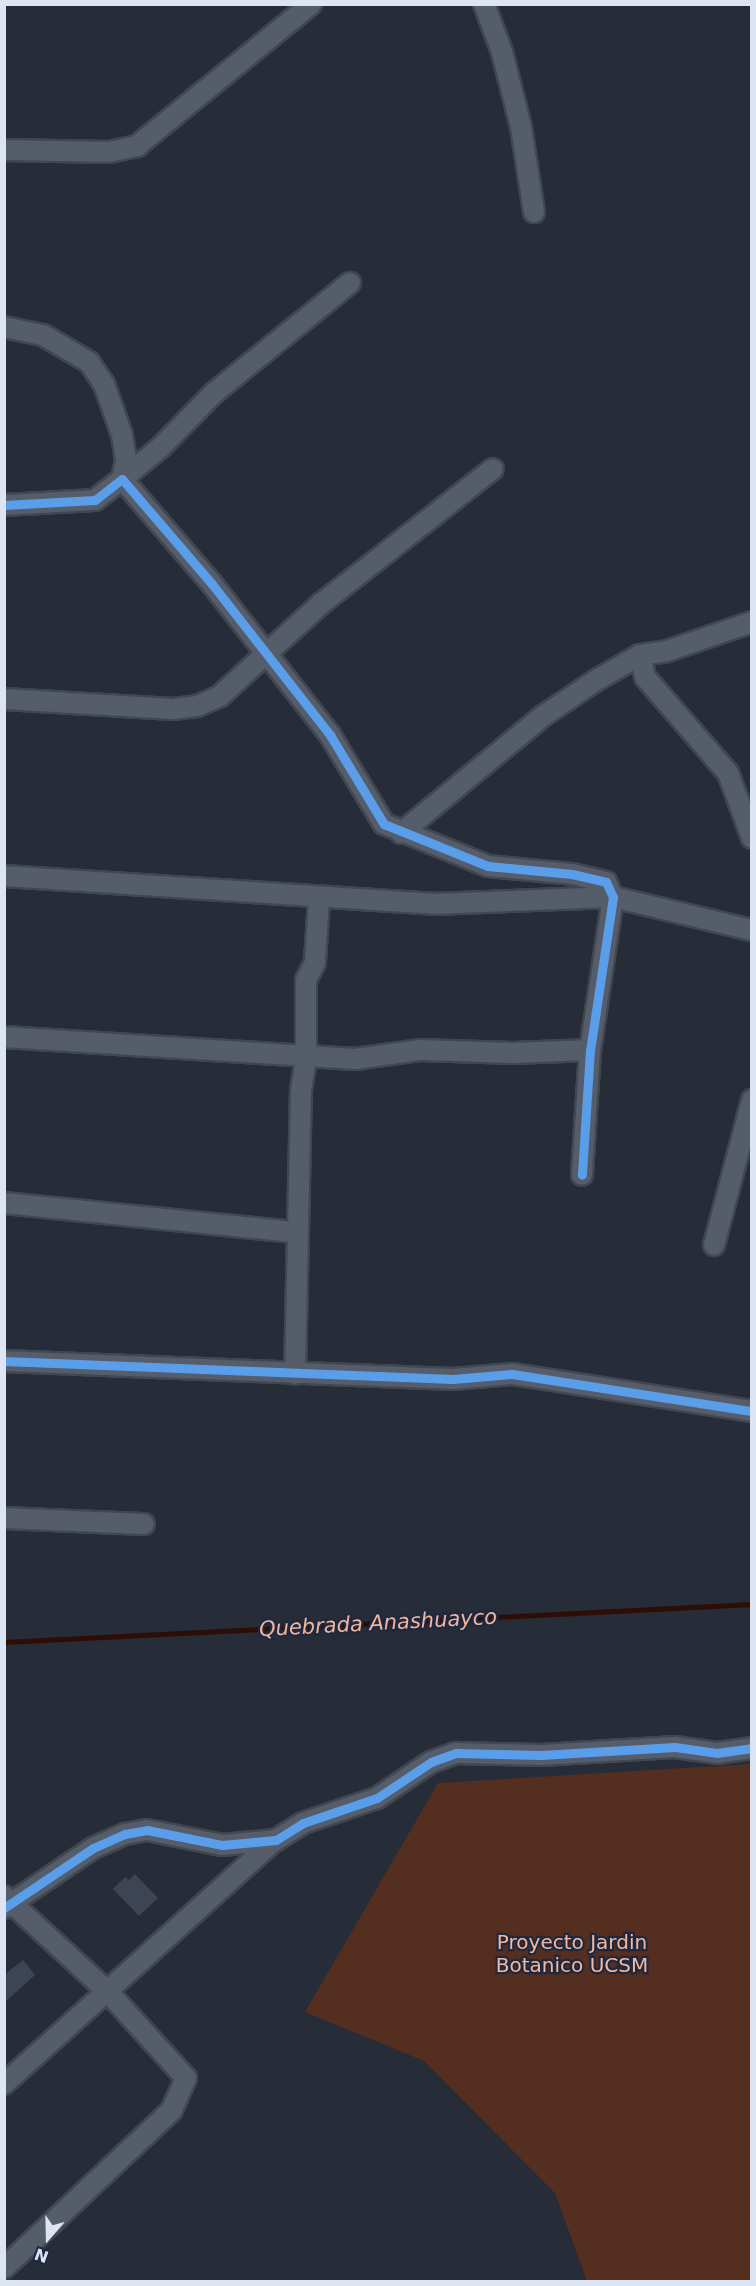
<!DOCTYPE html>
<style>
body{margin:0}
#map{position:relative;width:756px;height:2286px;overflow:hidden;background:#262c38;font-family:"DejaVu Sans",sans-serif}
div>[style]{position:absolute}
.green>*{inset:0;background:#542e1f}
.stream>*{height:5px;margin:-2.5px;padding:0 2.5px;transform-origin:2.5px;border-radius:2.5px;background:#2c0e05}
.building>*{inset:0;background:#3d4555}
.roads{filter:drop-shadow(2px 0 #414751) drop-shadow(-2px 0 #414751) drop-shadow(0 2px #414751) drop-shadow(0 -2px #414751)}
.minor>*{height:20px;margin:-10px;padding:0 10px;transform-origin:10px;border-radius:10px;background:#555c6a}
.cycleway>*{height:9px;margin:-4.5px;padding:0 4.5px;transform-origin:4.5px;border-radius:4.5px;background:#5a9eea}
span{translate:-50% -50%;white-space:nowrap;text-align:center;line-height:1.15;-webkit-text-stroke:4.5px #1e2940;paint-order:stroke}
.park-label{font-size:20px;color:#f5b79e}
.water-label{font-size:21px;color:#f3b59c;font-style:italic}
.frame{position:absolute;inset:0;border:6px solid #dde5f5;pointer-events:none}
.north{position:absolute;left:18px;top:2208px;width:60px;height:60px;-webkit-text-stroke:4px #1e2940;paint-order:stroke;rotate:200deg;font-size:16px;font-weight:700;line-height:24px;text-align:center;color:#dde5f5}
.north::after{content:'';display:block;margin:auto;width:21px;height:27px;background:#dde5f5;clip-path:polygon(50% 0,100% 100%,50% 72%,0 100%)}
</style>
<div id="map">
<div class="green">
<i style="clip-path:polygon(751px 1764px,751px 2281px,587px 2281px,555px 2193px,424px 2061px,305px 2012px,438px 1783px)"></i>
</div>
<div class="stream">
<i style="left:4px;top:1642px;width:749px;rotate:-2.91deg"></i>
</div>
<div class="building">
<i style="clip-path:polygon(135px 1874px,158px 1898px,139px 1916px,113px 1889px,125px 1877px,129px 1880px)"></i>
<i style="clip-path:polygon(23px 1960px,35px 1975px,4px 2003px,4px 1975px)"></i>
</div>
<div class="roads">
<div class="minor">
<i style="left:484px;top:4px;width:51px;rotate:69.4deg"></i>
<i style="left:502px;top:52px;width:77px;rotate:75.8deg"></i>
<i style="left:521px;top:127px;width:86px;rotate:81.3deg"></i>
<i style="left:4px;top:150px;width:105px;rotate:1.1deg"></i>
<i style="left:109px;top:152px;width:29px;rotate:-12deg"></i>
<i style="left:137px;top:146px;width:225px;rotate:-39.2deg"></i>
<i style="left:4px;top:327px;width:40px;rotate:12deg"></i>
<i style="left:43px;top:335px;width:53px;rotate:30.4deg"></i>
<i style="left:89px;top:362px;width:27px;rotate:56deg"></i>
<i style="left:104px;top:384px;width:54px;rotate:70.6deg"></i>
<i style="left:122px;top:435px;width:25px;rotate:81deg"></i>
<i style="left:126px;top:460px;width:19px;rotate:102deg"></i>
<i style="left:122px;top:479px;width:49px;rotate:-39.2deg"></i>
<i style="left:160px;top:448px;width:77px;rotate:-45.5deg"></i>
<i style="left:214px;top:393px;width:175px;rotate:-39deg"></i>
<i style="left:4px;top:505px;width:91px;rotate:-3.1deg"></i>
<i style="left:95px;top:500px;width:34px;rotate:-38deg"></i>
<i style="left:122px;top:479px;width:138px;rotate:49.4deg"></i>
<i style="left:212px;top:584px;width:192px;rotate:52deg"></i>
<i style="left:330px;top:735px;width:104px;rotate:58.8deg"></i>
<i style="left:384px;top:824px;width:112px;rotate:22deg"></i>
<i style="left:488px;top:866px;width:84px;rotate:5.4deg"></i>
<i style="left:572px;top:874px;width:35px;rotate:13deg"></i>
<i style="left:606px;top:882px;width:17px;rotate:65deg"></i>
<i style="left:613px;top:897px;width:155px;rotate:98.5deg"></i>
<i style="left:590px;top:1050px;width:125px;rotate:93.7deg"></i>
<i style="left:640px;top:655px;width:23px;rotate:77deg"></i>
<i style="left:645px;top:677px;width:127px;rotate:49.2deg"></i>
<i style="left:728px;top:773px;width:69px;rotate:69.7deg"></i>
<i style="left:4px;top:699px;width:169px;rotate:3.4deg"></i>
<i style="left:173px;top:709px;width:24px;rotate:-7deg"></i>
<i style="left:197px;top:706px;width:25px;rotate:-23deg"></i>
<i style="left:220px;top:696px;width:138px;rotate:-42.4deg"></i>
<i style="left:322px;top:603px;width:217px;rotate:-38.1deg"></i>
<i style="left:401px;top:833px;width:184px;rotate:-39.5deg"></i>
<i style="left:543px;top:716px;width:63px;rotate:-33.9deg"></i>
<i style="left:595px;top:681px;width:52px;rotate:-30deg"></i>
<i style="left:640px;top:655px;width:27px;rotate:-8deg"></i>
<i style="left:667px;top:651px;width:90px;rotate:-18.8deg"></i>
<i style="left:4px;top:876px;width:430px;rotate:3.7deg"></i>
<i style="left:433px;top:904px;width:180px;rotate:-2.2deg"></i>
<i style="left:613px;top:897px;width:143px;rotate:13.4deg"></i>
<i style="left:4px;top:1037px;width:352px;rotate:3.6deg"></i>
<i style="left:355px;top:1059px;width:67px;rotate:-7.8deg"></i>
<i style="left:421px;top:1050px;width:92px;rotate:1.9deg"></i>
<i style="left:513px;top:1053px;width:77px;rotate:-2.2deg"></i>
<i style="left:4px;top:1203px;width:294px;rotate:5.7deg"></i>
<i style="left:714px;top:1245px;width:150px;rotate:-75.3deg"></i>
<i style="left:4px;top:1361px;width:449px;rotate:2.3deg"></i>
<i style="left:453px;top:1379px;width:59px;rotate:-4.8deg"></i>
<i style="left:512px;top:1374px;width:243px;rotate:8.8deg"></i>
<i style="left:295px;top:1374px;width:284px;rotate:-88.8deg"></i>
<i style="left:301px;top:1090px;width:33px;rotate:-81deg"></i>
<i style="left:306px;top:1057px;width:77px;rotate:-90deg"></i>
<i style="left:306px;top:980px;width:20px;rotate:-63deg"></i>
<i style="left:315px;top:962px;width:64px;rotate:-86.4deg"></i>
<i style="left:4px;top:1518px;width:140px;rotate:2.5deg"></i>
<i style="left:4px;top:1896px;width:142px;rotate:42.7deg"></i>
<i style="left:108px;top:1992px;width:116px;rotate:47.8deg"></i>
<i style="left:186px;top:2078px;width:36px;rotate:114deg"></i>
<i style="left:171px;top:2111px;width:229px;rotate:136.8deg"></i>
<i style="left:4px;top:1908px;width:107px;rotate:-34deg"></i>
<i style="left:93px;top:1848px;width:35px;rotate:-24deg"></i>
<i style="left:125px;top:1834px;width:22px;rotate:-10deg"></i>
<i style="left:147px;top:1830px;width:76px;rotate:11.3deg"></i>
<i style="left:222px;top:1845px;width:54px;rotate:-5.3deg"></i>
<i style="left:276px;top:1840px;width:32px;rotate:-32deg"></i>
<i style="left:303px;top:1823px;width:78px;rotate:-18.7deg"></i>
<i style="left:377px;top:1798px;width:65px;rotate:-33.7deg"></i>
<i style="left:431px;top:1762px;width:27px;rotate:-20deg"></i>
<i style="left:456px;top:1753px;width:85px;rotate:1.3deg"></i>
<i style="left:541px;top:1755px;width:134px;rotate:-3.4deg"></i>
<i style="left:675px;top:1747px;width:42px;rotate:8.1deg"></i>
<i style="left:717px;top:1753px;width:35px;rotate:-8deg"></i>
<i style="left:4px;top:2084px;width:363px;rotate:-42deg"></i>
</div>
</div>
<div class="cycleway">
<i style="left:4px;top:505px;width:91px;rotate:-3.1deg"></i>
<i style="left:95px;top:500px;width:34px;rotate:-38deg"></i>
<i style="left:122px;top:479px;width:138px;rotate:49.4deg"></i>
<i style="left:212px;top:584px;width:192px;rotate:52deg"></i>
<i style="left:330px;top:735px;width:104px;rotate:58.8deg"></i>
<i style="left:384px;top:824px;width:112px;rotate:22deg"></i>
<i style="left:488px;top:866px;width:84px;rotate:5.4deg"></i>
<i style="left:572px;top:874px;width:35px;rotate:13deg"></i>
<i style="left:606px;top:882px;width:17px;rotate:65deg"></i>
<i style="left:613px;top:897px;width:155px;rotate:98.5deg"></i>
<i style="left:590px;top:1050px;width:125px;rotate:93.7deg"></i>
<i style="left:4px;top:1361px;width:449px;rotate:2.3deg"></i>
<i style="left:453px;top:1379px;width:59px;rotate:-4.8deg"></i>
<i style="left:512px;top:1374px;width:243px;rotate:8.8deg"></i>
<i style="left:4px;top:1908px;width:107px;rotate:-34deg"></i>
<i style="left:93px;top:1848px;width:35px;rotate:-24deg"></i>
<i style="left:125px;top:1834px;width:22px;rotate:-10deg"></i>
<i style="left:147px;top:1830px;width:76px;rotate:11.3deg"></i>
<i style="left:222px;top:1845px;width:54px;rotate:-5.3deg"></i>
<i style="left:276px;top:1840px;width:32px;rotate:-32deg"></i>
<i style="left:303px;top:1823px;width:78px;rotate:-18.7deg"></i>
<i style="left:377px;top:1798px;width:65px;rotate:-33.7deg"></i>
<i style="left:431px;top:1762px;width:27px;rotate:-20deg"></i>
<i style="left:456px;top:1753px;width:85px;rotate:1.3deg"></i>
<i style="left:541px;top:1755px;width:134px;rotate:-3.4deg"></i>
<i style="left:675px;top:1747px;width:42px;rotate:8.1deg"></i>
<i style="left:717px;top:1753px;width:35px;rotate:-8deg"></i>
</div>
<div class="park-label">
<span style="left:572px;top:1954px">Proyecto Jardin<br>Botanico UCSM</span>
</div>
<div class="water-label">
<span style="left:378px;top:1623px;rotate:-3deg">Quebrada Anashuayco</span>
</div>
<div class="frame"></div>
<div class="north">N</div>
</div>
